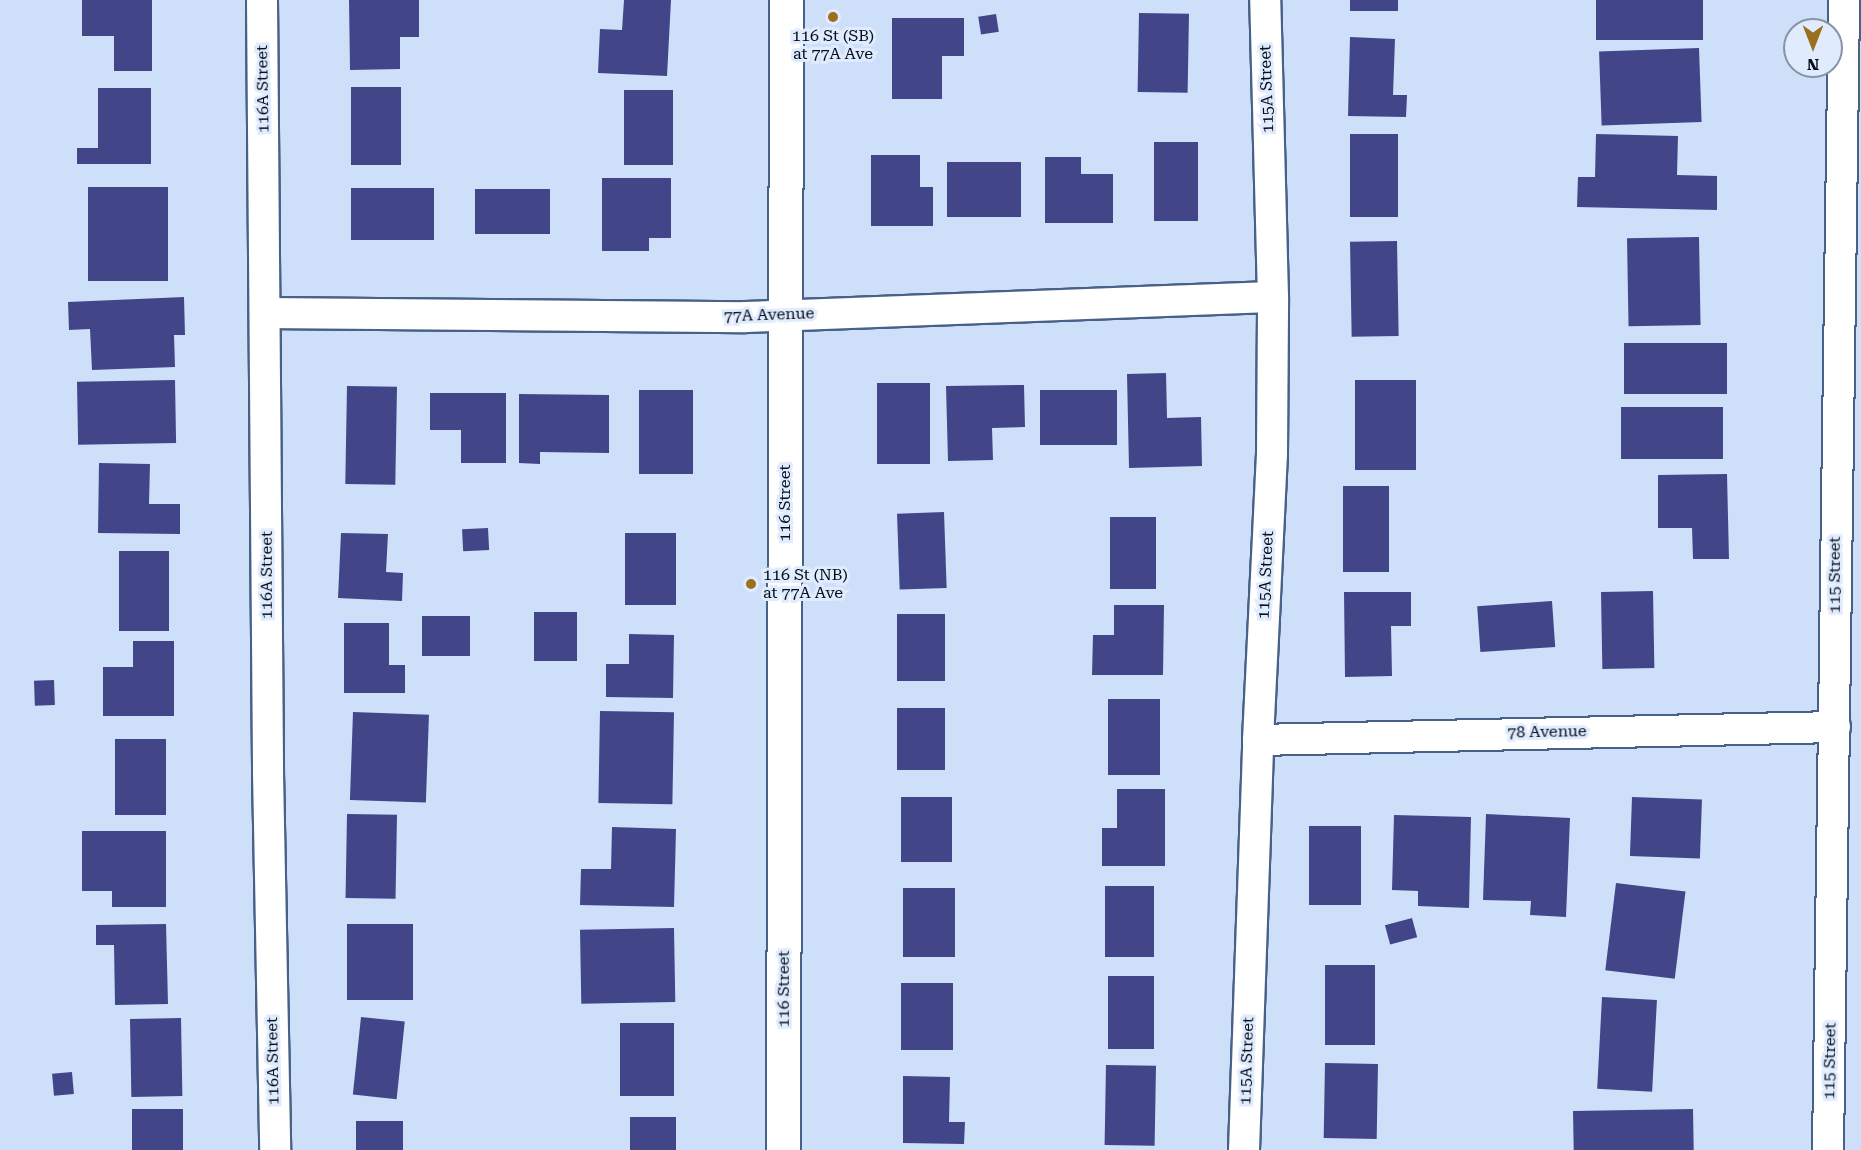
<!DOCTYPE html>
<style>
body{margin:0}
#map{position:relative;width:1861px;height:1150px;overflow:hidden;background:#cddff9;font-family:"Roboto Serif",serif}
div>[style]{position:absolute}
.building>*{inset:0;background:#424689;transform-origin:0 0}
.roads{filter:drop-shadow(2px 0 #476187) drop-shadow(-2px 0 #476187) drop-shadow(0 2px #476187) drop-shadow(0 -2px #476187)}
.minor>*{height:30px;margin:-15px;padding:0 15px;transform-origin:15px;border-radius:15px;background:#fff}
.tertiary>*{height:33px;margin:-16.5px;padding:0 16.5px;transform-origin:16.5px;border-radius:16.5px;background:#fff}
.dots>*{width:16px;height:16px;translate:-50% -50%;box-sizing:border-box;border:3px solid #e0ecfe;border-radius:50%}
span{translate:-50% -50%;white-space:nowrap;text-align:center;line-height:1.15;-webkit-text-stroke:6px #e0ecfe;paint-order:stroke}
.poi-label{font-size:16px;color:#040d1b}
.left{translate:0 -50%;text-align:left}
.street-label{font-size:16px;color:#040d1b}
.north{position:absolute;left:1783px;top:18px;width:60px;height:60px;box-sizing:border-box;background:#e0ecfe;border:2px solid #8893a3;border-radius:50%;rotate:180deg;font-size:16px;font-weight:700;line-height:24px;text-align:center;color:#040d1b}
.north::after{content:'';display:block;margin:auto;width:21px;height:27px;background:#9a6f1d;clip-path:polygon(50% 0,100% 100%,50% 72%,0 100%)}
</style>
<div id="map">
<div class="building">
<i style="clip-path:polygon(82px 0,152px 0,152px 71px,114px 71px,114px 36px,82px 36px)"></i>
<i style="clip-path:polygon(349px 0,419px 0,419px 37px,400px 37px,400px 69px,350px 70px)"></i>
<i style="clip-path:polygon(624px 0,671px 0,667px 76px,598px 73px,600px 29px,622px 30px)"></i>
<i style="left:1350px;top:0;width:48px;height:11px"></i>
<i style="left:1596px;top:0;width:107px;height:40px"></i>
<i style="left:1139px;top:13px;width:50px;height:79px;rotate:1deg"></i>
<i style="left:996px;top:14px;width:18px;height:18px;rotate:81deg"></i>
<i style="clip-path:polygon(892px 18px,964px 18px,964px 56px,942px 56px,942px 99px,892px 99px)"></i>
<i style="clip-path:polygon(1350px 37px,1395px 39px,1393px 95px,1407px 95px,1406px 117px,1348px 116px)"></i>
<i style="left:1699px;top:48px;width:74px;height:100px;rotate:88deg"></i>
<i style="left:351px;top:87px;width:50px;height:78px"></i>
<i style="clip-path:polygon(98px 88px,151px 88px,151px 164px,77px 164px,77px 148px,98px 148px)"></i>
<i style="left:624px;top:90px;width:49px;height:75px"></i>
<i style="left:1350px;top:134px;width:48px;height:83px"></i>
<i style="clip-path:polygon(1596px 134px,1678px 136px,1677px 175px,1717px 176px,1717px 210px,1577px 207px,1578px 177px,1595px 177px)"></i>
<i style="left:1154px;top:142px;width:44px;height:79px"></i>
<i style="clip-path:polygon(871px 155px,920px 155px,920px 187px,933px 187px,933px 226px,871px 226px)"></i>
<i style="clip-path:polygon(1045px 157px,1081px 157px,1081px 174px,1113px 174px,1113px 223px,1045px 223px)"></i>
<i style="left:947px;top:162px;width:74px;height:55px"></i>
<i style="clip-path:polygon(602px 178px,671px 178px,671px 238px,649px 238px,649px 251px,602px 251px)"></i>
<i style="left:88px;top:187px;width:80px;height:94px"></i>
<i style="left:351px;top:188px;width:83px;height:52px"></i>
<i style="left:475px;top:189px;width:75px;height:45px"></i>
<i style="left:1699px;top:237px;width:88px;height:72px;rotate:89deg"></i>
<i style="left:1397px;top:241px;width:95px;height:47px;rotate:89deg"></i>
<i style="clip-path:polygon(184px 297px,185px 335px,174px 335px,175px 367px,92px 370px,90px 329px,69px 330px,68px 302px)"></i>
<i style="left:1624px;top:343px;width:103px;height:51px"></i>
<i style="clip-path:polygon(1166px 373px,1167px 418px,1201px 417px,1202px 466px,1129px 468px,1127px 374px)"></i>
<i style="left:175px;top:380px;width:63px;height:98px;rotate:89deg"></i>
<i style="left:1355px;top:380px;width:61px;height:90px"></i>
<i style="left:877px;top:383px;width:53px;height:81px"></i>
<i style="clip-path:polygon(1024px 385px,1025px 427px,992px 428px,993px 460px,948px 461px,946px 386px)"></i>
<i style="left:347px;top:386px;width:50px;height:98px;rotate:1deg"></i>
<i style="left:639px;top:390px;width:54px;height:84px"></i>
<i style="left:1040px;top:390px;width:77px;height:55px"></i>
<i style="clip-path:polygon(430px 393px,506px 393px,506px 463px,461px 463px,461px 430px,430px 430px)"></i>
<i style="clip-path:polygon(519px 394px,609px 395px,609px 453px,540px 452px,540px 464px,519px 463px)"></i>
<i style="left:1621px;top:407px;width:102px;height:52px"></i>
<i style="clip-path:polygon(99px 463px,150px 464px,149px 504px,180px 504px,180px 534px,98px 533px)"></i>
<i style="clip-path:polygon(1727px 474px,1729px 559px,1693px 559px,1692px 528px,1658px 528px,1658px 475px)"></i>
<i style="left:1343px;top:486px;width:46px;height:86px"></i>
<i style="left:944px;top:512px;width:76px;height:47px;rotate:88deg"></i>
<i style="left:1110px;top:517px;width:46px;height:72px"></i>
<i style="left:488px;top:528px;width:22px;height:26px;rotate:87deg"></i>
<i style="clip-path:polygon(341px 533px,388px 534px,386px 572px,403px 573px,402px 601px,338px 598px)"></i>
<i style="left:625px;top:533px;width:51px;height:72px"></i>
<i style="left:119px;top:551px;width:50px;height:80px"></i>
<i style="left:1653px;top:591px;width:77px;height:52px;rotate:89deg"></i>
<i style="clip-path:polygon(1344px 592px,1411px 592px,1411px 626px,1391px 626px,1392px 676px,1345px 677px)"></i>
<i style="left:1552px;top:601px;width:46px;height:75px;rotate:86deg"></i>
<i style="clip-path:polygon(1114px 605px,1164px 605px,1163px 675px,1092px 675px,1093px 635px,1114px 635px)"></i>
<i style="left:534px;top:612px;width:43px;height:49px"></i>
<i style="left:897px;top:614px;width:48px;height:67px"></i>
<i style="left:422px;top:616px;width:48px;height:40px"></i>
<i style="clip-path:polygon(344px 623px,389px 623px,389px 665px,405px 665px,405px 693px,344px 693px)"></i>
<i style="clip-path:polygon(629px 634px,674px 635px,673px 698px,606px 697px,606px 664px,629px 664px)"></i>
<i style="clip-path:polygon(133px 641px,174px 641px,174px 716px,103px 716px,103px 667px,133px 667px)"></i>
<i style="left:54px;top:680px;width:25px;height:20px;rotate:88deg"></i>
<i style="left:1108px;top:699px;width:52px;height:76px"></i>
<i style="left:897px;top:708px;width:48px;height:62px"></i>
<i style="left:600px;top:711px;width:74px;height:92px;rotate:1deg"></i>
<i style="left:353px;top:712px;width:76px;height:88px;rotate:2deg"></i>
<i style="left:166px;top:739px;width:76px;height:51px;rotate:90deg"></i>
<i style="clip-path:polygon(1117px 789px,1165px 789px,1165px 866px,1102px 866px,1102px 828px,1117px 828px)"></i>
<i style="left:901px;top:797px;width:51px;height:65px"></i>
<i style="left:1632px;top:797px;width:70px;height:59px;rotate:2deg"></i>
<i style="left:347px;top:814px;width:50px;height:84px;rotate:1deg"></i>
<i style="clip-path:polygon(1486px 814px,1570px 818px,1566px 917px,1530px 915px,1531px 901px,1483px 900px)"></i>
<i style="clip-path:polygon(1394px 815px,1471px 817px,1469px 908px,1418px 906px,1418px 891px,1392px 890px)"></i>
<i style="left:1309px;top:826px;width:52px;height:79px"></i>
<i style="clip-path:polygon(612px 827px,676px 829px,674px 907px,580px 905px,581px 869px,611px 869px)"></i>
<i style="clip-path:polygon(82px 831px,166px 831px,166px 907px,112px 907px,112px 891px,82px 891px)"></i>
<i style="left:1616px;top:883px;width:70px;height:88px;rotate:7deg"></i>
<i style="left:1105px;top:886px;width:49px;height:71px"></i>
<i style="left:903px;top:888px;width:52px;height:69px"></i>
<i style="left:1412px;top:918px;width:20px;height:28px;rotate:75deg"></i>
<i style="clip-path:polygon(166px 924px,168px 1004px,115px 1005px,114px 945px,96px 945px,96px 925px)"></i>
<i style="left:347px;top:924px;width:66px;height:76px"></i>
<i style="left:674px;top:928px;width:74px;height:94px;rotate:89deg"></i>
<i style="left:1325px;top:965px;width:50px;height:80px"></i>
<i style="left:1108px;top:976px;width:46px;height:73px"></i>
<i style="left:901px;top:983px;width:52px;height:67px"></i>
<i style="left:1602px;top:997px;width:55px;height:92px;rotate:3deg"></i>
<i style="left:361px;top:1017px;width:44px;height:78px;rotate:6deg"></i>
<i style="left:181px;top:1018px;width:78px;height:51px;rotate:89deg"></i>
<i style="left:620px;top:1023px;width:54px;height:73px"></i>
<i style="left:1325px;top:1063px;width:53px;height:75px;rotate:1deg"></i>
<i style="left:1106px;top:1065px;width:50px;height:80px;rotate:1deg"></i>
<i style="left:72px;top:1072px;width:22px;height:20px;rotate:85deg"></i>
<i style="clip-path:polygon(903px 1076px,950px 1077px,949px 1122px,965px 1122px,964px 1144px,903px 1143px)"></i>
<i style="left:132px;top:1109px;width:51px;height:41px"></i>
<i style="left:1693px;top:1109px;width:41px;height:120px;rotate:89deg"></i>
<i style="left:630px;top:1117px;width:46px;height:33px"></i>
<i style="left:356px;top:1121px;width:47px;height:29px"></i>
</div>
<div class="roads">
<div class="minor">
<i style="left:262px;top:0;width:772px;rotate:89.55deg"></i>
<i style="left:268px;top:772px;width:378px;rotate:88.9deg"></i>
<i style="left:265px;top:313px;width:480px;rotate:0.5deg"></i>
<i style="left:745px;top:317px;width:528px;rotate:-2.17deg"></i>
<i style="left:1258px;top:740px;width:577px;rotate:-1.29deg"></i>
<i style="left:1244px;top:1150px;width:410px;rotate:-88deg"></i>
<i style="left:1258px;top:740px;width:286px;rotate:-87.2deg"></i>
<i style="left:1272px;top:454px;width:157px;rotate:-89.6deg"></i>
<i style="left:1273px;top:297px;width:297px;rotate:-91.5deg"></i>
<i style="left:1828px;top:1150px;width:1150px;rotate:-89.2deg"></i>
</div>
<div class="tertiary">
<i style="left:783px;top:1150px;width:1150px;rotate:-89.85deg"></i>
</div>
</div>
<div class="dots">
<i style="left:833px;top:17px;background:#9a6f1d"></i>
<i style="left:751px;top:584px;background:#9a6f1d"></i>
</div>
<div class="poi-label">
<span style="left:833px;top:45px">116 St (SB)<br>at 77A Ave</span>
<span class="left" style="left:763px;top:584px">116 St (NB)<br>at 77A Ave</span>
</div>
<div class="street-label">
<span style="left:263px;top:89px;rotate:-91deg">116A Street</span>
<span style="left:1267px;top:89px;rotate:-92deg">115A Street</span>
<span style="left:769px;top:315px;rotate:-2deg">77A Avenue</span>
<span style="left:785px;top:503px;rotate:-90deg">116 Street</span>
<span style="left:267px;top:575px;rotate:-90deg">116A Street</span>
<span style="left:1266px;top:575px;rotate:-87deg">115A Street</span>
<span style="left:1835px;top:575px;rotate:-90deg">115 Street</span>
<span style="left:1547px;top:732px;rotate:-1deg">78 Avenue</span>
<span style="left:784px;top:989px;rotate:-90deg">116 Street</span>
<span style="left:273px;top:1061px;rotate:-91deg">116A Street</span>
<span style="left:1247px;top:1061px;rotate:-88deg">115A Street</span>
<span style="left:1830px;top:1061px;rotate:-89deg">115 Street</span>
</div>
<div class="north">N</div>
</div>
